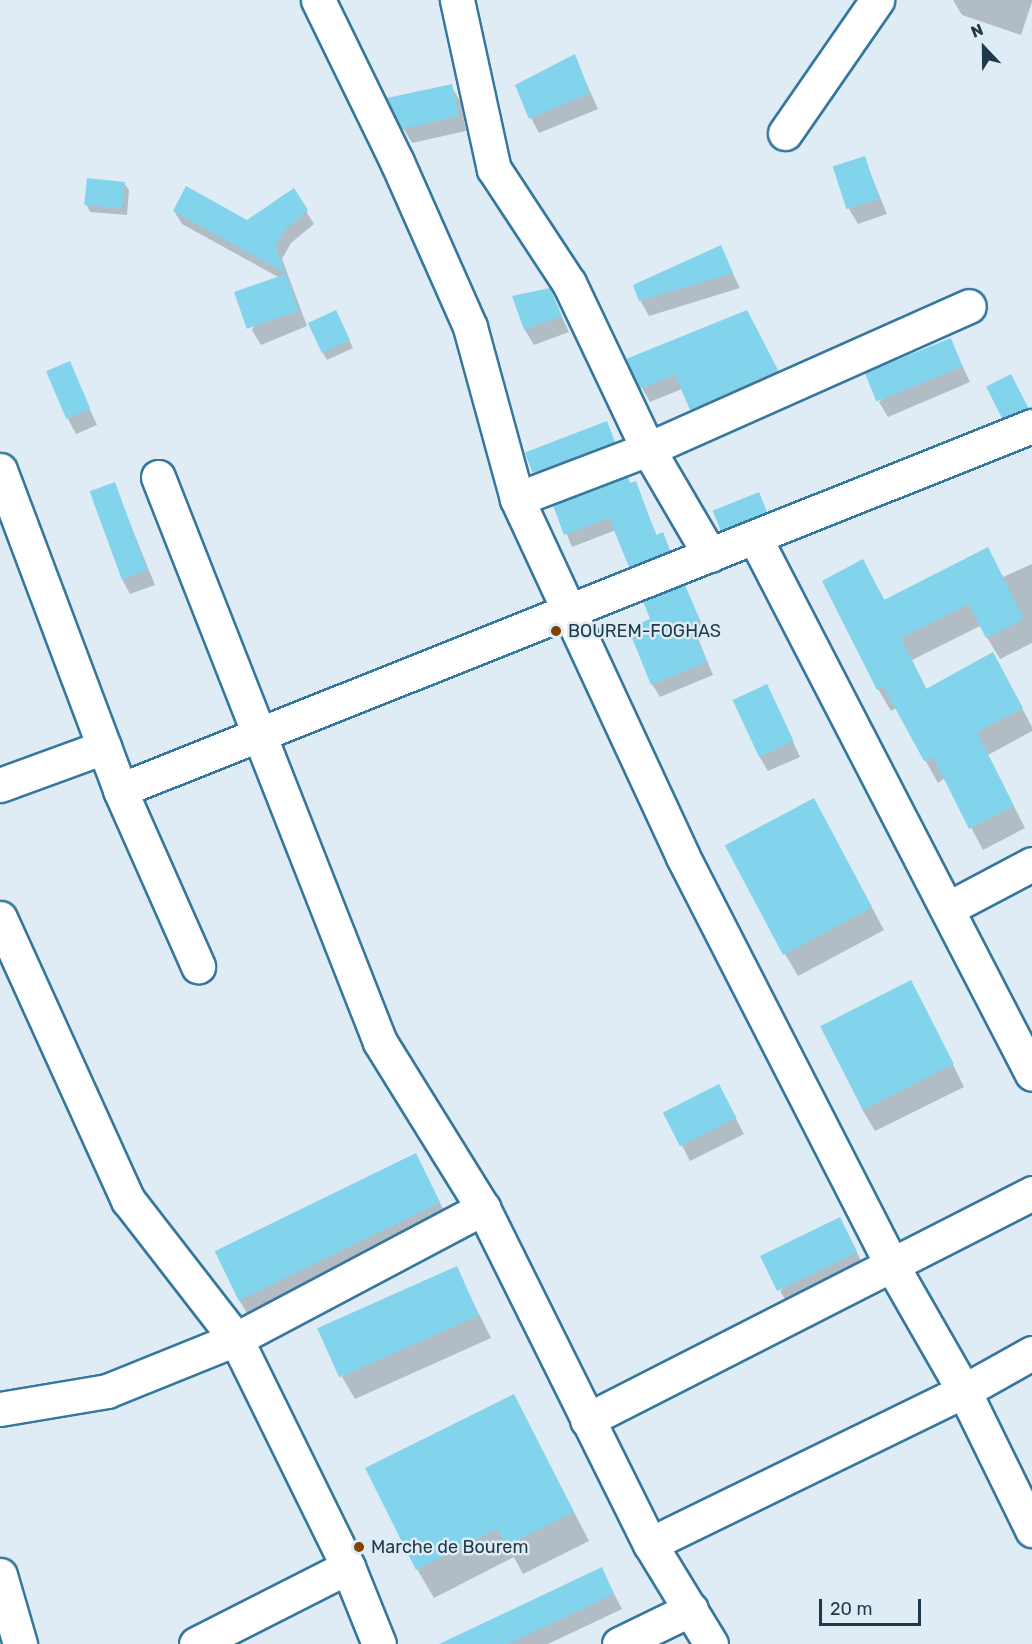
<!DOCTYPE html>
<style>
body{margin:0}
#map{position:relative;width:1032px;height:1644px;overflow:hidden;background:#dfecf5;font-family:Rubik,sans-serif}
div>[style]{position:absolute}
.shadow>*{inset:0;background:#0003}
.building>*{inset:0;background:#81d4ec;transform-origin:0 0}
.roads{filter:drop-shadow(2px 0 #36779e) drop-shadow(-2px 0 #36779e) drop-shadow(0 2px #36779e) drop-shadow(0 -2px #36779e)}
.minor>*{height:33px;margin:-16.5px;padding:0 16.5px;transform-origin:16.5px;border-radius:16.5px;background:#fff}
.dots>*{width:16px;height:16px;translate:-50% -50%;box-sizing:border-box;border:3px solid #dfecf5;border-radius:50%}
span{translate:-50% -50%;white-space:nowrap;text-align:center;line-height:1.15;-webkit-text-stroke:5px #dfecf5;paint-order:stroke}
.poi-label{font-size:18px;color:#1e394a}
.left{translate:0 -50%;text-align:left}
.north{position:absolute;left:954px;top:18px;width:60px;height:60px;-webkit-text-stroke:4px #dfecf5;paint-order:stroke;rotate:338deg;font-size:16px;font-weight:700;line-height:24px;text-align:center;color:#1e394a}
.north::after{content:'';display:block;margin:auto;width:21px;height:27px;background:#1e394a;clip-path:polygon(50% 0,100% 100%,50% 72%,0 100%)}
.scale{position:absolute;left:819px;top:1599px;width:102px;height:27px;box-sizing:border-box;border:3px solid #1e394a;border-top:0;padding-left:8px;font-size:18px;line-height:21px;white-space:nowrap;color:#1e394a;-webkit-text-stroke:4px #dfecf5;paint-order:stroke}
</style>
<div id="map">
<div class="shadow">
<i style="clip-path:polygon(953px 0,1032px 0,1032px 2px,1021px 35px,962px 15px)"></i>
<i style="clip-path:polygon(574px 56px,598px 109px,539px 133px,531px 118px)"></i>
<i style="clip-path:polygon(451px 86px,460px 101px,466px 131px,412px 143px,403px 128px)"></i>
<i style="clip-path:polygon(864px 158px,887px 214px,858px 224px,849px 209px)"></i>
<i style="clip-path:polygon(124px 183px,129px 190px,127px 215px,90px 212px,86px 204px)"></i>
<i style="clip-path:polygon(293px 190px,314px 224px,291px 243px,282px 259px,307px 326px,261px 345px,252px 330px,280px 278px,182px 224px,174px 211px,247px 221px)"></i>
<i style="clip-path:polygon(720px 247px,740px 288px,649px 316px,640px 300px)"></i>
<i style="clip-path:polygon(549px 290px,569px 332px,534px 345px,525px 330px)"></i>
<i style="clip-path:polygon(339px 319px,353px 348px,327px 360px,323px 353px)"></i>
<i style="clip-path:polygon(755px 326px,785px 385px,699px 423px,682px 389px,650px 402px,642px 388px)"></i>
<i style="clip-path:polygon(950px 339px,970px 382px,888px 417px,879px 402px)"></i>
<i style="clip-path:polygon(69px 363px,97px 425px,76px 434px,68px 419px)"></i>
<i style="clip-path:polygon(1015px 383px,1030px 416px,1007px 425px,1003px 417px)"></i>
<i style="clip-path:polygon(606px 423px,622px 457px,544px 487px,535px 472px)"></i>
<i style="clip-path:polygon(635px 483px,657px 536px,662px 534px,676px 563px,637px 578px,616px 530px,572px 547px,555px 506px)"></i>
<i style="clip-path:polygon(114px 484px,155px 585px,130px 594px,122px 579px)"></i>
<i style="clip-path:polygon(758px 494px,774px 527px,731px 544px,722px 529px)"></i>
<i style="clip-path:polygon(988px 549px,1003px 577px,1032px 564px,1032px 643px,1000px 659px,980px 626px,912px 660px,927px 690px,1005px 676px,1032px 727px,1032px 731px,988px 755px,1025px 828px,983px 850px,945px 778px,938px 783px,896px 708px,891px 711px,878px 689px,863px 561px,885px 601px)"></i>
<i style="clip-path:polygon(684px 587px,706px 633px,697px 636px,713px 675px,660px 697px,652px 684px,652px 620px)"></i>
<i style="clip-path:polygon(767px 686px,800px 757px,768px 771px,759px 756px)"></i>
<i style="clip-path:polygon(826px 822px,884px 930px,798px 976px,785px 954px)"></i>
<i style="clip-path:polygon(923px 1004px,964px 1087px,875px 1131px,862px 1109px)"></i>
<i style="clip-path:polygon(727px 1101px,744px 1134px,690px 1161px,665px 1112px)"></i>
<i style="clip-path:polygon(415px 1155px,452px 1226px,251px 1320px,238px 1298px)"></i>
<i style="clip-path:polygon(848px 1234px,864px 1267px,789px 1306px,780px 1291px)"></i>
<i style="clip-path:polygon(456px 1268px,491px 1338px,355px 1399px,342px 1377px)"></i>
<i style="clip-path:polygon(514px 1396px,589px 1541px,523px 1574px,514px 1557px,434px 1598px,417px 1569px)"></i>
<i style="clip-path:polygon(601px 1569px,622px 1609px,548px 1644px,465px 1644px)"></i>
</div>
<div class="building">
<i style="clip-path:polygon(575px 54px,590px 93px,529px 119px,515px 85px)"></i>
<i style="clip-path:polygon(452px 84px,459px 116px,402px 129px,387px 98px)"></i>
<i style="left:865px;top:156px;width:45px;height:34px;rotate:72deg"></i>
<i style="left:87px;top:178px;width:38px;height:27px;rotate:6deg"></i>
<i style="clip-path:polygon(186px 186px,247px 220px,294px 188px,308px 210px,285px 230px,276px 245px,285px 273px,173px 211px)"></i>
<i style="clip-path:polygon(721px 245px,733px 273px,639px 301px,633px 285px)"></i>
<i style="left:286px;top:274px;width:39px;height:55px;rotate:71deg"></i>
<i style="clip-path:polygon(550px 288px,562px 316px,524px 330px,512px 296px)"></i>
<i style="left:336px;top:310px;width:33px;height:31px;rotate:65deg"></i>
<i style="clip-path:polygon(747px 310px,778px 370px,690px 410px,675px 375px,640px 389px,626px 359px)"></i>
<i style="left:951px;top:338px;width:31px;height:93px;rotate:68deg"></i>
<i style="left:70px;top:361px;width:52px;height:26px;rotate:67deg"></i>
<i style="left:1011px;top:374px;width:38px;height:28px;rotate:63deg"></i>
<i style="left:607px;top:421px;width:22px;height:88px;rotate:69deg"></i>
<i style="clip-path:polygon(628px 477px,630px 483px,636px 481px,656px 535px,663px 532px,670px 550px,629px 567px,609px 518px,564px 535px,553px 505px)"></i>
<i style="left:115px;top:482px;width:94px;height:27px;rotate:70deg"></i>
<i style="left:759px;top:492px;width:22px;height:50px;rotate:68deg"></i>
<i style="clip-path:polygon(988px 547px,1024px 619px,986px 638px,969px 604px,901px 638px,926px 689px,993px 652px,1023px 708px,977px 732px,1014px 806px,969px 829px,933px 757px,924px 761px,883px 686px,877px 690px,822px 581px,863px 559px,884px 600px)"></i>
<i style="clip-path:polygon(685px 585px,700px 620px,691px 624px,707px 662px,651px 685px,628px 628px,650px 619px,643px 601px)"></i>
<i style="left:767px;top:684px;width:63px;height:38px;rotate:65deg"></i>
<i style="left:814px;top:798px;width:124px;height:101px;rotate:62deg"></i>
<i style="left:911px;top:980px;width:94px;height:102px;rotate:63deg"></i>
<i style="left:719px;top:1084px;width:38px;height:63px;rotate:63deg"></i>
<i style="left:416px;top:1153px;width:55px;height:224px;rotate:64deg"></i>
<i style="left:840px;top:1217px;width:39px;height:89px;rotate:64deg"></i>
<i style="left:457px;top:1266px;width:54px;height:153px;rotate:66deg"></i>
<i style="clip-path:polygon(514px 1394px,574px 1512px,506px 1546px,497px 1529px,416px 1570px,365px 1468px)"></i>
<i style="clip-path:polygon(602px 1567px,614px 1594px,508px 1644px,439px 1644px)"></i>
</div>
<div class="roads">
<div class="minor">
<i style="left:318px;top:0;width:180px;rotate:64deg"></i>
<i style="left:397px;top:162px;width:180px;rotate:66.1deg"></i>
<i style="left:470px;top:327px;width:178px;rotate:74.7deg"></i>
<i style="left:517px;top:499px;width:392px;rotate:65.1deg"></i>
<i style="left:682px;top:855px;width:457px;rotate:62.9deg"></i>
<i style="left:890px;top:1262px;width:149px;rotate:60.2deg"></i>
<i style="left:964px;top:1391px;width:155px;rotate:63.9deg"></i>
<i style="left:457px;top:0;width:173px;rotate:77.7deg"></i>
<i style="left:494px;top:169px;width:136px;rotate:56.7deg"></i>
<i style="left:569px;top:283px;width:184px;rotate:64.6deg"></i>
<i style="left:648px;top:449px;width:123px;rotate:59.7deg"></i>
<i style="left:785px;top:133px;width:162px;rotate:-55.3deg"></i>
<i style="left:0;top:470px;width:342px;rotate:69.4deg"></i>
<i style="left:120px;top:790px;width:193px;rotate:66.1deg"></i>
<i style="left:158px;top:477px;width:607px;rotate:68.55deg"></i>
<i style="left:380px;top:1042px;width:195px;rotate:58.2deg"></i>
<i style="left:483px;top:1208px;width:375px;rotate:63.6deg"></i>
<i style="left:650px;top:1544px;width:117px;rotate:58.6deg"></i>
<i style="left:517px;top:499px;width:140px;rotate:-20.9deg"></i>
<i style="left:648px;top:449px;width:351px;rotate:-24deg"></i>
<i style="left:755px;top:538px;width:603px;rotate:62.67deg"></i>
<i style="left:0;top:785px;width:111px;rotate:-20.1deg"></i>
<i style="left:120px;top:790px;width:982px;rotate:-21.76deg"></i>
<i style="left:947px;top:909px;width:96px;rotate:-27.9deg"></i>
<i style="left:0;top:918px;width:310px;rotate:65.6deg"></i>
<i style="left:128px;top:1200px;width:176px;rotate:52.2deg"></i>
<i style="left:236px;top:1339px;width:254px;rotate:63.8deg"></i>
<i style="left:348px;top:1567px;width:83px;rotate:68.1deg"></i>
<i style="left:0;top:1409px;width:109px;rotate:-9.5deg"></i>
<i style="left:107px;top:1391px;width:139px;rotate:-22deg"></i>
<i style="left:236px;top:1339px;width:280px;rotate:-27.9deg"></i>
<i style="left:587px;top:1420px;width:500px;rotate:-27deg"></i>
<i style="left:650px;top:1544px;width:349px;rotate:-26deg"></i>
<i style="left:964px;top:1391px;width:78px;rotate:-29.2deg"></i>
<i style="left:0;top:1575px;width:72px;rotate:73.8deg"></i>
<i style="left:196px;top:1644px;width:170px;rotate:-26.9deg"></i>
<i style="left:619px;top:1644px;width:80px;rotate:-25.9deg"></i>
</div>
</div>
<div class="dots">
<i style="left:556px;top:631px;background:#804300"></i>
<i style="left:359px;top:1547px;background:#804300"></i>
</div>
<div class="poi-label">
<span class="left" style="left:568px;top:631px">BOUREM-FOGHAS</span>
<span class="left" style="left:371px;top:1547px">Marche de Bourem</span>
</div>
<div class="north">N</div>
<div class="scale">20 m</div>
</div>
